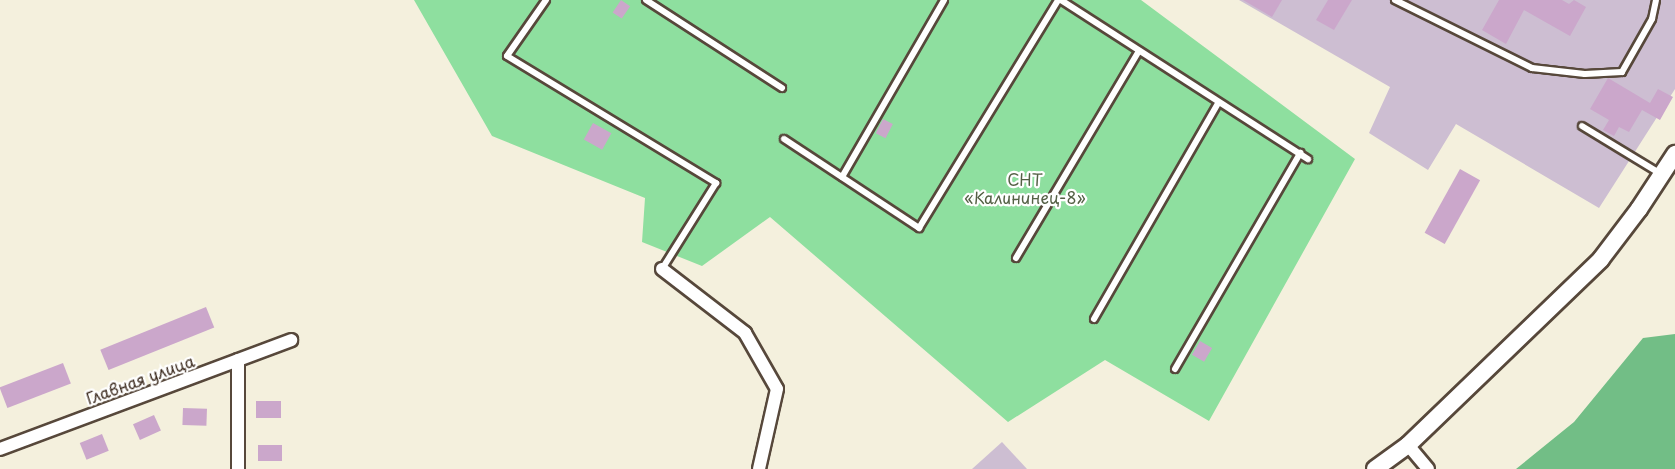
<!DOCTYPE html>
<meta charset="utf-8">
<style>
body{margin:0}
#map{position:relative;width:1675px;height:469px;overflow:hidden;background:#f4f0dd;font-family:"Playpen Sans",sans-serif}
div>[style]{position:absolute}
.industrial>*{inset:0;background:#cdbed2}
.green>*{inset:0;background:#8edf9f}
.forest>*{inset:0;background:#72be86}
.building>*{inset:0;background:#cba7cb;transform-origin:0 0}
.roads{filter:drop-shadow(2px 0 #57483b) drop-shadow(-2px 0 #57483b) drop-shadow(0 2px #57483b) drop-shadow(0 -2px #57483b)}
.lane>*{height:6px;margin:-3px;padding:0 3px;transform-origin:3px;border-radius:3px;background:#fff}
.street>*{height:12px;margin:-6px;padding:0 6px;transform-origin:6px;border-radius:6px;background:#fff}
.secondary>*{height:16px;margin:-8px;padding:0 8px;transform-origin:8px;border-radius:8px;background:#fff}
span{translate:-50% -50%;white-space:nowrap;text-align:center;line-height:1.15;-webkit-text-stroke:4.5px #fff;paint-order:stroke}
.park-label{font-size:16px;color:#546045}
.street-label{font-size:16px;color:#3b2a1e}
</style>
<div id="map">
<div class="industrial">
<i style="clip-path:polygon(1239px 0,1675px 0,1675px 89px,1599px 208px,1456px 124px,1428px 170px,1369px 133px,1390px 87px)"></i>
<i style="clip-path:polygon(1002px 442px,1027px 469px,972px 469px)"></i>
</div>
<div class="green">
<i style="clip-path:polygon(414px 0,1141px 0,1355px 159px,1209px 421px,1105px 360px,1008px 422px,770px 217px,702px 266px,642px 242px,645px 198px,492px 136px)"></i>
</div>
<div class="forest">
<i style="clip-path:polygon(1675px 334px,1675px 469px,1516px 469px,1574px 422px,1643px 338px)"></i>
</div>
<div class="building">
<i style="left:621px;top:0;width:11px;height:15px;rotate:34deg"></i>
<i style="clip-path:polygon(1243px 0,1282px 0,1272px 17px)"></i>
<i style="clip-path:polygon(1328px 0,1352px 0,1334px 30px,1316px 20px)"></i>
<i style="clip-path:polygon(1499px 0,1562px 0,1569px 4px,1574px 0,1586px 7px,1570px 36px,1524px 10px,1506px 44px,1482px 30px)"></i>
<i style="clip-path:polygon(1608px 78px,1650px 103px,1658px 89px,1673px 97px,1660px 120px,1642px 110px,1629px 132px,1619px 127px,1614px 136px,1603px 130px,1609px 120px,1590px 109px)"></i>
<i style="left:883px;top:119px;width:11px;height:16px;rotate:27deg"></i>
<i style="left:593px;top:123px;width:21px;height:19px;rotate:29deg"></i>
<i style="left:1460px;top:169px;width:23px;height:73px;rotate:29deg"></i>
<i style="left:206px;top:307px;width:22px;height:114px;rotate:68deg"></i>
<i style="left:1200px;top:341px;width:14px;height:16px;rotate:30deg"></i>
<i style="left:63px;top:363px;width:22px;height:68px;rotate:69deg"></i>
<i style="left:256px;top:401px;width:25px;height:17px"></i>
<i style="left:183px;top:408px;width:24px;height:17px;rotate:2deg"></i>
<i style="left:154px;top:415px;width:17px;height:23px;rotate:66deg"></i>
<i style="left:102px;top:434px;width:18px;height:24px;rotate:68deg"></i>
<i style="left:258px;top:445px;width:24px;height:16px"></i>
</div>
<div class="roads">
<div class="lane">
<i style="left:546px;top:0;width:68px;rotate:124.9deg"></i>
<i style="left:507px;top:56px;width:245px;rotate:31.3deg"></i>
<i style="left:716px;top:183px;width:102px;rotate:122.1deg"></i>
<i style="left:646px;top:0;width:162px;rotate:32.9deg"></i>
<i style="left:1061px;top:0;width:294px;rotate:32.8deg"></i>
<i style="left:1395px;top:0;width:153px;rotate:26.4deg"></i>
<i style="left:1532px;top:68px;width:53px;rotate:6.5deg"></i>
<i style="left:1585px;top:74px;width:37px;rotate:-3deg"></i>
<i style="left:1622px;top:72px;width:61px;rotate:-60.5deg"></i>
<i style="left:1652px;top:19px;width:19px;rotate:-78deg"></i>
<i style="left:1582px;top:126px;width:92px;rotate:31.3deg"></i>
<i style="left:784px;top:139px;width:162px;rotate:33.4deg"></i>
<i style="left:919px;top:228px;width:267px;rotate:-58.6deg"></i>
<i style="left:842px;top:177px;width:204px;rotate:-60deg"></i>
<i style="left:1016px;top:258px;width:241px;rotate:-59.3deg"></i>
<i style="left:1094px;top:319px;width:250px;rotate:-60.1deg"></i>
<i style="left:1175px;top:369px;width:250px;rotate:-59.9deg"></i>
</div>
<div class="street">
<i style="left:662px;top:269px;width:105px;rotate:37.6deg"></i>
<i style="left:745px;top:333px;width:64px;rotate:60.3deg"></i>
<i style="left:777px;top:389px;width:82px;rotate:102.7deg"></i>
<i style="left:1408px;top:445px;width:31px;rotate:50deg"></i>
<i style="left:0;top:449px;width:311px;rotate:-20.5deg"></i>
<i style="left:238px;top:469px;width:109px;rotate:-90deg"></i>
</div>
<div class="secondary">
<i style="left:1375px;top:469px;width:41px;rotate:-36deg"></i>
<i style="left:1408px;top:445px;width:268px;rotate:-43.9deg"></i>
<i style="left:1601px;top:259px;width:63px;rotate:-52.8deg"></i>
<i style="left:1639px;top:209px;width:66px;rotate:-56.8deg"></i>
</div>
</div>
<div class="park-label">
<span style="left:1025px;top:188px">СНТ<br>«Калининец-8»</span>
</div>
<div class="street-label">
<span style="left:140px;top:379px;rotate:-20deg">Главная улица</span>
</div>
</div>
